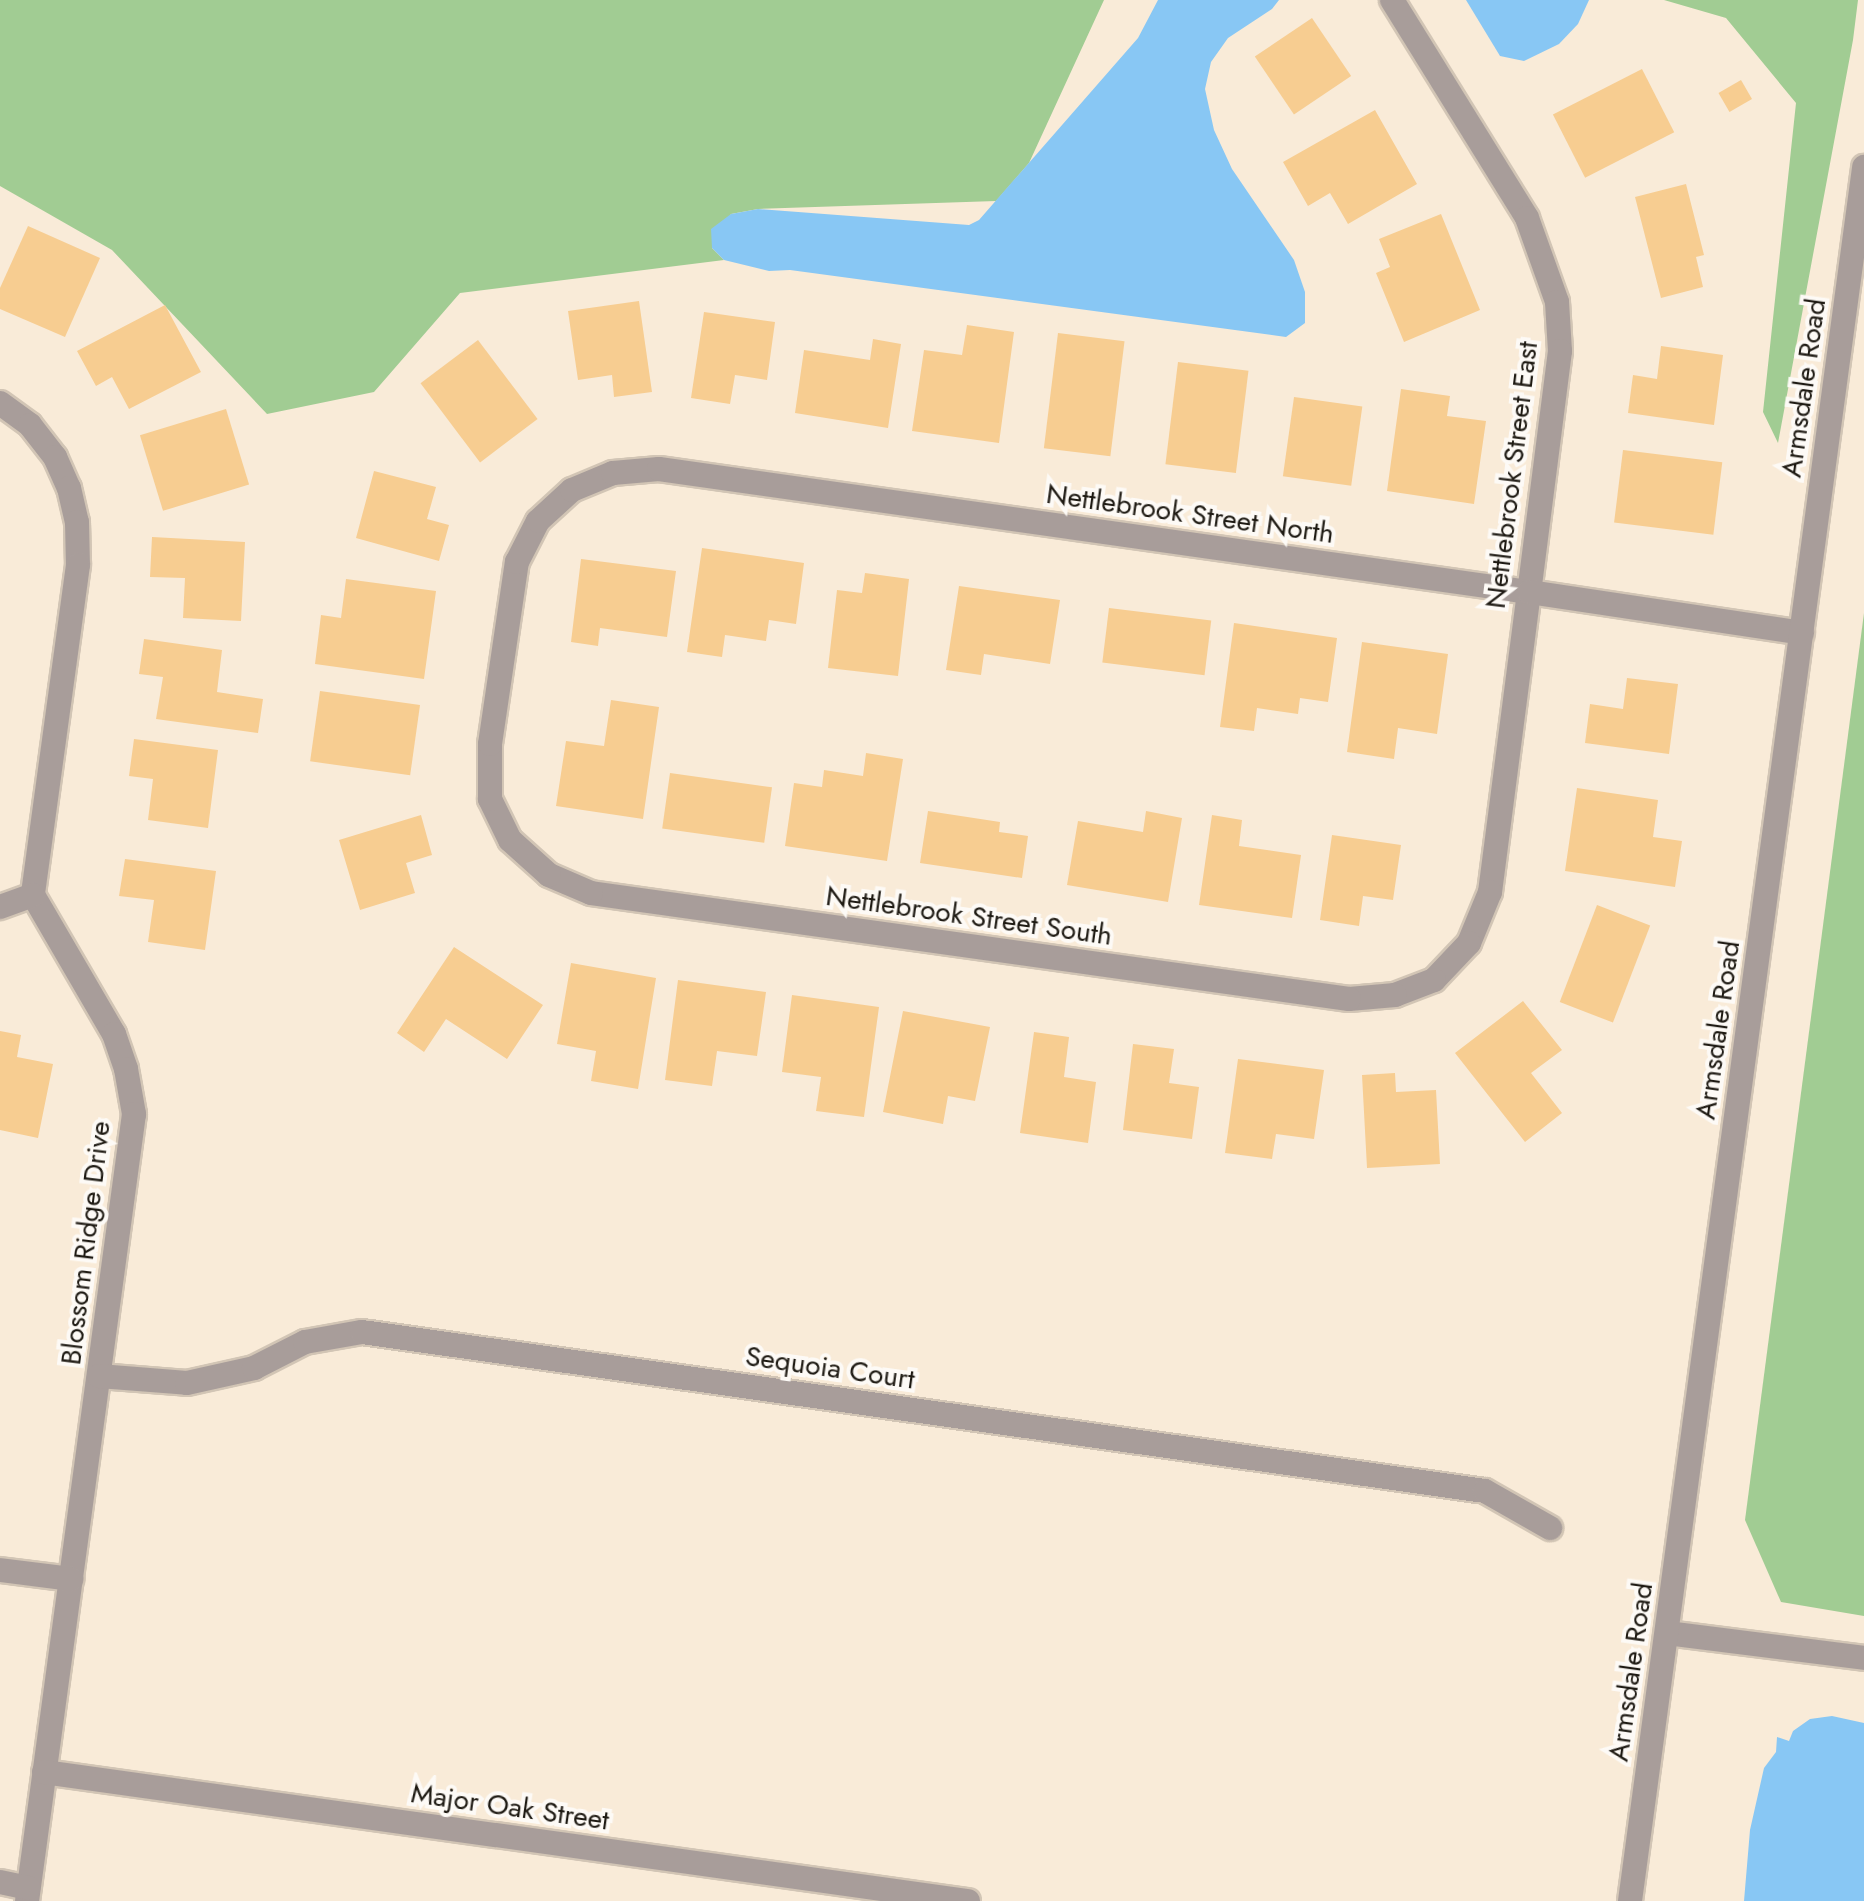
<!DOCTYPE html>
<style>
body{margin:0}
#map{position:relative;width:1864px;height:1901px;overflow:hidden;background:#f9ebd8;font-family:Jost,sans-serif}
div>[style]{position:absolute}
.forest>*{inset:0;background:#a1cc93}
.water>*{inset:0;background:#88c7f4}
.building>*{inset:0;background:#f7cd91;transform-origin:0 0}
.roads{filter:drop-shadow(2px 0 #d2c5b5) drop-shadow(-2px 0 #d2c5b5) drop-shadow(0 2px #d2c5b5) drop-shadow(0 -2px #d2c5b5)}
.minor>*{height:24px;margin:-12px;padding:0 12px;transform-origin:12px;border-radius:12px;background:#a89d9a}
span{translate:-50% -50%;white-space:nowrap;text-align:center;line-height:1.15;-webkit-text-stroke:8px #fdfaf6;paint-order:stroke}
.street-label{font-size:28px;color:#1e1a13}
</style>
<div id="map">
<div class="forest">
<i style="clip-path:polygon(0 0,1104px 0,1029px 163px,996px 201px,758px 209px,731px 214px,712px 248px,724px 260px,460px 293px,374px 392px,267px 414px,112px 250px,0 186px)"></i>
<i style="clip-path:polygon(1664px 0,1858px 0,1853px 40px,1778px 443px,1763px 412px,1796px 103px,1726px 18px)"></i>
<i style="clip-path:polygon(1864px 613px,1864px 1616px,1781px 1602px,1745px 1520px)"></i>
</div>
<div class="water">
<i style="clip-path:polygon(1158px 0,1279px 0,1272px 9px,1228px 38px,1211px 62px,1205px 89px,1214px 130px,1232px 169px,1294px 260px,1305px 292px,1305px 323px,1286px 337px,790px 270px,769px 271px,724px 260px,712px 248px,711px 229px,731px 214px,758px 209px,969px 225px,979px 220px,1138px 38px)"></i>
<i style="clip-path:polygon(1466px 0,1589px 0,1578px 24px,1559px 44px,1524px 61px,1500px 56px)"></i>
<i style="clip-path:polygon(1832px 1716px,1864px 1723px,1864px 1901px,1744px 1901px,1750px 1830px,1764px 1768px,1776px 1752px,1777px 1737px,1789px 1741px,1793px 1731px,1810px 1719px)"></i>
</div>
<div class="building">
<i style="left:1312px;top:18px;width:70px;height:69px;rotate:56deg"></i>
<i style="left:1642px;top:69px;width:71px;height:100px;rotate:63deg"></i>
<i style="left:1741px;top:80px;width:22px;height:26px;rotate:60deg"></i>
<i style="clip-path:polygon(1375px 110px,1417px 184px,1348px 224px,1330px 193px,1308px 206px,1283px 162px)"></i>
<i style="clip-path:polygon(1686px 184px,1704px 255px,1696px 257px,1703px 287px,1661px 298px,1635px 197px)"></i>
<i style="clip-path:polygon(1441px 214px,1480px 310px,1404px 342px,1376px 273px,1390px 267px,1379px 239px)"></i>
<i style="clip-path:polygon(28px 226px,100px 258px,65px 337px,0 309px,0 288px)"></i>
<i style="clip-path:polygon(639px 301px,652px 392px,614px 397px,612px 375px,578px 380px,568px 311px)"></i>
<i style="clip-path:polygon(165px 305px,201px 372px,129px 409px,112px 377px,96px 386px,77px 351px)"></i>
<i style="clip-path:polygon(704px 312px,775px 322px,767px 380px,735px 375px,730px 404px,691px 398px)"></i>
<i style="clip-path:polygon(967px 325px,1014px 332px,999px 443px,912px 431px,924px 350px,962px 355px)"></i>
<i style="left:1058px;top:333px;width:67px;height:116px;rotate:7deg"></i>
<i style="clip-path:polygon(873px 339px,901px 344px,888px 428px,795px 413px,804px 350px,870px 360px)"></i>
<i style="left:478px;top:340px;width:99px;height:72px;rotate:53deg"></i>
<i style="clip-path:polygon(1661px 346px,1723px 355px,1714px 425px,1628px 413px,1633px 375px,1657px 379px)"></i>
<i style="left:1178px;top:362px;width:71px;height:103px;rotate:7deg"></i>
<i style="clip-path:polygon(1401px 389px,1450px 396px,1447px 416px,1486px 421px,1474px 504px,1387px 491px)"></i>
<i style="left:1294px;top:397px;width:69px;height:80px;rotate:8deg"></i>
<i style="left:226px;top:409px;width:79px;height:90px;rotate:73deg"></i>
<i style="left:1623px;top:450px;width:100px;height:73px;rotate:7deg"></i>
<i style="clip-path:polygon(374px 471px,436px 487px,427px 519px,449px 525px,439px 561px,356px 538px)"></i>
<i style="clip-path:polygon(152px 537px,245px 542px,241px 621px,183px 618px,185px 578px,150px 577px)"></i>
<i style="clip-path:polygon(702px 548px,804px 563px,796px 624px,769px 620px,766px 641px,725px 635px,722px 657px,687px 652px)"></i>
<i style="clip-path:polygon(581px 559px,676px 571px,667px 637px,600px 628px,598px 646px,571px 642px)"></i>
<i style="clip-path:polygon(865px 573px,909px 579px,898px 676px,828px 668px,837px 590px,862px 593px)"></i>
<i style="clip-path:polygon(346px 579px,436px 591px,424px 679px,315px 664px,321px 615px,341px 618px)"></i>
<i style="clip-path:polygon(959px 586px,1060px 600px,1050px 664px,984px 654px,981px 675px,946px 670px)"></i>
<i style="left:1109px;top:608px;width:103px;height:55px;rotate:7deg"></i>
<i style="clip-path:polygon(1234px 623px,1337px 638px,1328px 702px,1300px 698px,1298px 714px,1257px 708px,1254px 731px,1220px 727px)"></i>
<i style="clip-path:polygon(144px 639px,222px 650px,217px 692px,263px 699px,258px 733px,156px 719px,163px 677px,139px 674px)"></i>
<i style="clip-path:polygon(1362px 642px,1448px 654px,1437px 734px,1398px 728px,1394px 759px,1347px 752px)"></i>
<i style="clip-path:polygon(1627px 678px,1678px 684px,1669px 754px,1585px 743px,1590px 704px,1623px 709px)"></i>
<i style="left:320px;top:691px;width:101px;height:71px;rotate:8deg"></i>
<i style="clip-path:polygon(611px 700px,659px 707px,643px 819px,556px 806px,566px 741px,604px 746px)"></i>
<i style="clip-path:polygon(134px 739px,218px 750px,208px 828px,148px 820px,153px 779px,129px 776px)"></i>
<i style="clip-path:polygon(866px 753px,903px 759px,887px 861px,785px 846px,794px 783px,822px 787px,824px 770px,863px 776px)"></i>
<i style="left:670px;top:773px;width:103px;height:56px;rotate:8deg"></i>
<i style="clip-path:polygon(1577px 788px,1658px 800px,1653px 837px,1682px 841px,1675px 887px,1565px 871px)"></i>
<i style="clip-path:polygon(928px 811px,1000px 822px,999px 832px,1028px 836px,1022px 878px,920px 863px)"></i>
<i style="clip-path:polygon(1146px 811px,1182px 818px,1168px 902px,1067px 885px,1078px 821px,1143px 832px)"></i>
<i style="clip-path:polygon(421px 815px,432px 855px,406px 863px,415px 893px,360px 910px,339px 840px)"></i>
<i style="clip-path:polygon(1212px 815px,1242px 820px,1239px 846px,1301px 855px,1292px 918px,1199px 905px)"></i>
<i style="clip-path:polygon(1332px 835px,1401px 845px,1393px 900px,1363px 896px,1359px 926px,1320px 920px)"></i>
<i style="clip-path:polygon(125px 859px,216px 871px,205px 950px,148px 942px,154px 900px,119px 896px)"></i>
<i style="left:1597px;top:905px;width:57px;height:104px;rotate:21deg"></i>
<i style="clip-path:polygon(454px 947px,543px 1005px,507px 1059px,446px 1019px,424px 1052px,397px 1033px)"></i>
<i style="clip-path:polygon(571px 963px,656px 978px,638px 1089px,591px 1081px,596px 1051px,557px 1044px)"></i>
<i style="clip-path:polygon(678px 980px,766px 992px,757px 1056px,717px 1051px,712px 1086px,665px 1080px)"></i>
<i style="clip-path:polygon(792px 995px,879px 1007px,864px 1117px,816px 1111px,821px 1077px,782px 1072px)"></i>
<i style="clip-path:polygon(1523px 1001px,1562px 1050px,1531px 1073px,1562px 1113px,1525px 1142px,1455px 1053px)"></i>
<i style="clip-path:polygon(903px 1011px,990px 1027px,975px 1101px,948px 1096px,943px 1124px,883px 1112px)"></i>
<i style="clip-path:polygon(0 1031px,21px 1035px,17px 1057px,53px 1064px,38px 1138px,0 1130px)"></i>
<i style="clip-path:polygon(1034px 1032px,1069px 1037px,1064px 1077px,1096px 1082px,1088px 1143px,1020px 1133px)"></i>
<i style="clip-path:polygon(1133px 1044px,1174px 1049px,1169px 1083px,1199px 1087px,1192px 1139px,1123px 1130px)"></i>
<i style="clip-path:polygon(1238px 1059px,1324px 1070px,1314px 1139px,1276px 1134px,1272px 1159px,1225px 1153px)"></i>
<i style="clip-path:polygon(1395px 1073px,1396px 1092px,1436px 1090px,1440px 1164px,1367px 1168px,1362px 1075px)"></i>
</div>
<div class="roads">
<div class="minor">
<i style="left:1392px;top:0;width:256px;rotate:58.2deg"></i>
<i style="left:1527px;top:218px;width:89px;rotate:70.3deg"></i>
<i style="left:1557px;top:302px;width:49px;rotate:86.5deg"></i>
<i style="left:1560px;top:351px;width:243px;rotate:97.3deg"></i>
<i style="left:1529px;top:592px;width:303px;rotate:97.4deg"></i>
<i style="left:1490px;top:892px;width:55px;rotate:112.4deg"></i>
<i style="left:1469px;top:943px;width:51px;rotate:133.4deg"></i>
<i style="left:1434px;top:980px;width:42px;rotate:159deg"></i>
<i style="left:1395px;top:995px;width:46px;rotate:175deg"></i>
<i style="left:1349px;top:999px;width:765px;rotate:-172.04deg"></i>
<i style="left:591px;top:893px;width:46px;rotate:-156.8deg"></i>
<i style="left:549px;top:875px;width:52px;rotate:-138.1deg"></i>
<i style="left:510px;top:840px;width:46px;rotate:-116deg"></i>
<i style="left:490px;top:799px;width:55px;rotate:-90deg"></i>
<i style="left:490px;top:744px;width:184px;rotate:-81.6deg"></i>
<i style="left:517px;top:562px;width:46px;rotate:-62.9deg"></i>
<i style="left:538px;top:521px;width:46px;rotate:-42.4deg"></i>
<i style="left:572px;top:490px;width:44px;rotate:-22.5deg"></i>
<i style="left:613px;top:473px;width:46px;rotate:-5deg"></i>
<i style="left:659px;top:469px;width:879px;rotate:8.05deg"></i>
<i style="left:1529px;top:592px;width:276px;rotate:8.5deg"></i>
<i style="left:0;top:403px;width:37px;rotate:36deg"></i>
<i style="left:30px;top:425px;width:41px;rotate:52deg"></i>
<i style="left:55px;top:457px;width:34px;rotate:66deg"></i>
<i style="left:69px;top:488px;width:35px;rotate:77deg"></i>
<i style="left:77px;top:522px;width:43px;rotate:88.7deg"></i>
<i style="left:78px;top:565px;width:333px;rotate:97.8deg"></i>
<i style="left:33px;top:895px;width:161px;rotate:59.8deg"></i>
<i style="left:114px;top:1034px;width:37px;rotate:71deg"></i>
<i style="left:126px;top:1069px;width:46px;rotate:79.9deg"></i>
<i style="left:134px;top:1114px;width:794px;rotate:97.74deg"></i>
<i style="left:0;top:907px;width:35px;rotate:-20deg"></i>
<i style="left:99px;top:1376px;width:88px;rotate:4.5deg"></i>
<i style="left:187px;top:1383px;width:69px;rotate:-12.6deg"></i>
<i style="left:254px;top:1368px;width:57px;rotate:-27deg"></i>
<i style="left:305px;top:1342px;width:58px;rotate:-10deg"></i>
<i style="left:362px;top:1332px;width:1134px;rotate:8.06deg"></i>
<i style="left:1485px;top:1491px;width:75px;rotate:29.6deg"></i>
<i style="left:0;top:1570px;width:72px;rotate:7.2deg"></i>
<i style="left:1667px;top:1633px;width:199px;rotate:7.2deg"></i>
<i style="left:44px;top:1772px;width:933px;rotate:7.95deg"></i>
<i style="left:0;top:1882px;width:29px;rotate:12deg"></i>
<i style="left:1630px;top:1901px;width:1750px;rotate:-82.31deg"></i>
</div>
</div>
<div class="street-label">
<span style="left:1804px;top:388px;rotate:-82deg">Armsdale Road</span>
<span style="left:1512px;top:475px;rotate:-83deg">Nettlebrook Street East</span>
<span style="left:1190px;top:514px;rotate:8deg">Nettlebrook Street North</span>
<span style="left:969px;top:916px;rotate:8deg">Nettlebrook Street South</span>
<span style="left:1718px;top:1030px;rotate:-82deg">Armsdale Road</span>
<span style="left:86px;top:1243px;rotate:-83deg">Blossom Ridge Drive</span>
<span style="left:830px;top:1368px;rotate:8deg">Sequoia Court</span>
<span style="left:1631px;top:1672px;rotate:-82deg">Armsdale Road</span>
<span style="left:510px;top:1807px;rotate:8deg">Major Oak Street</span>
</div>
</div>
